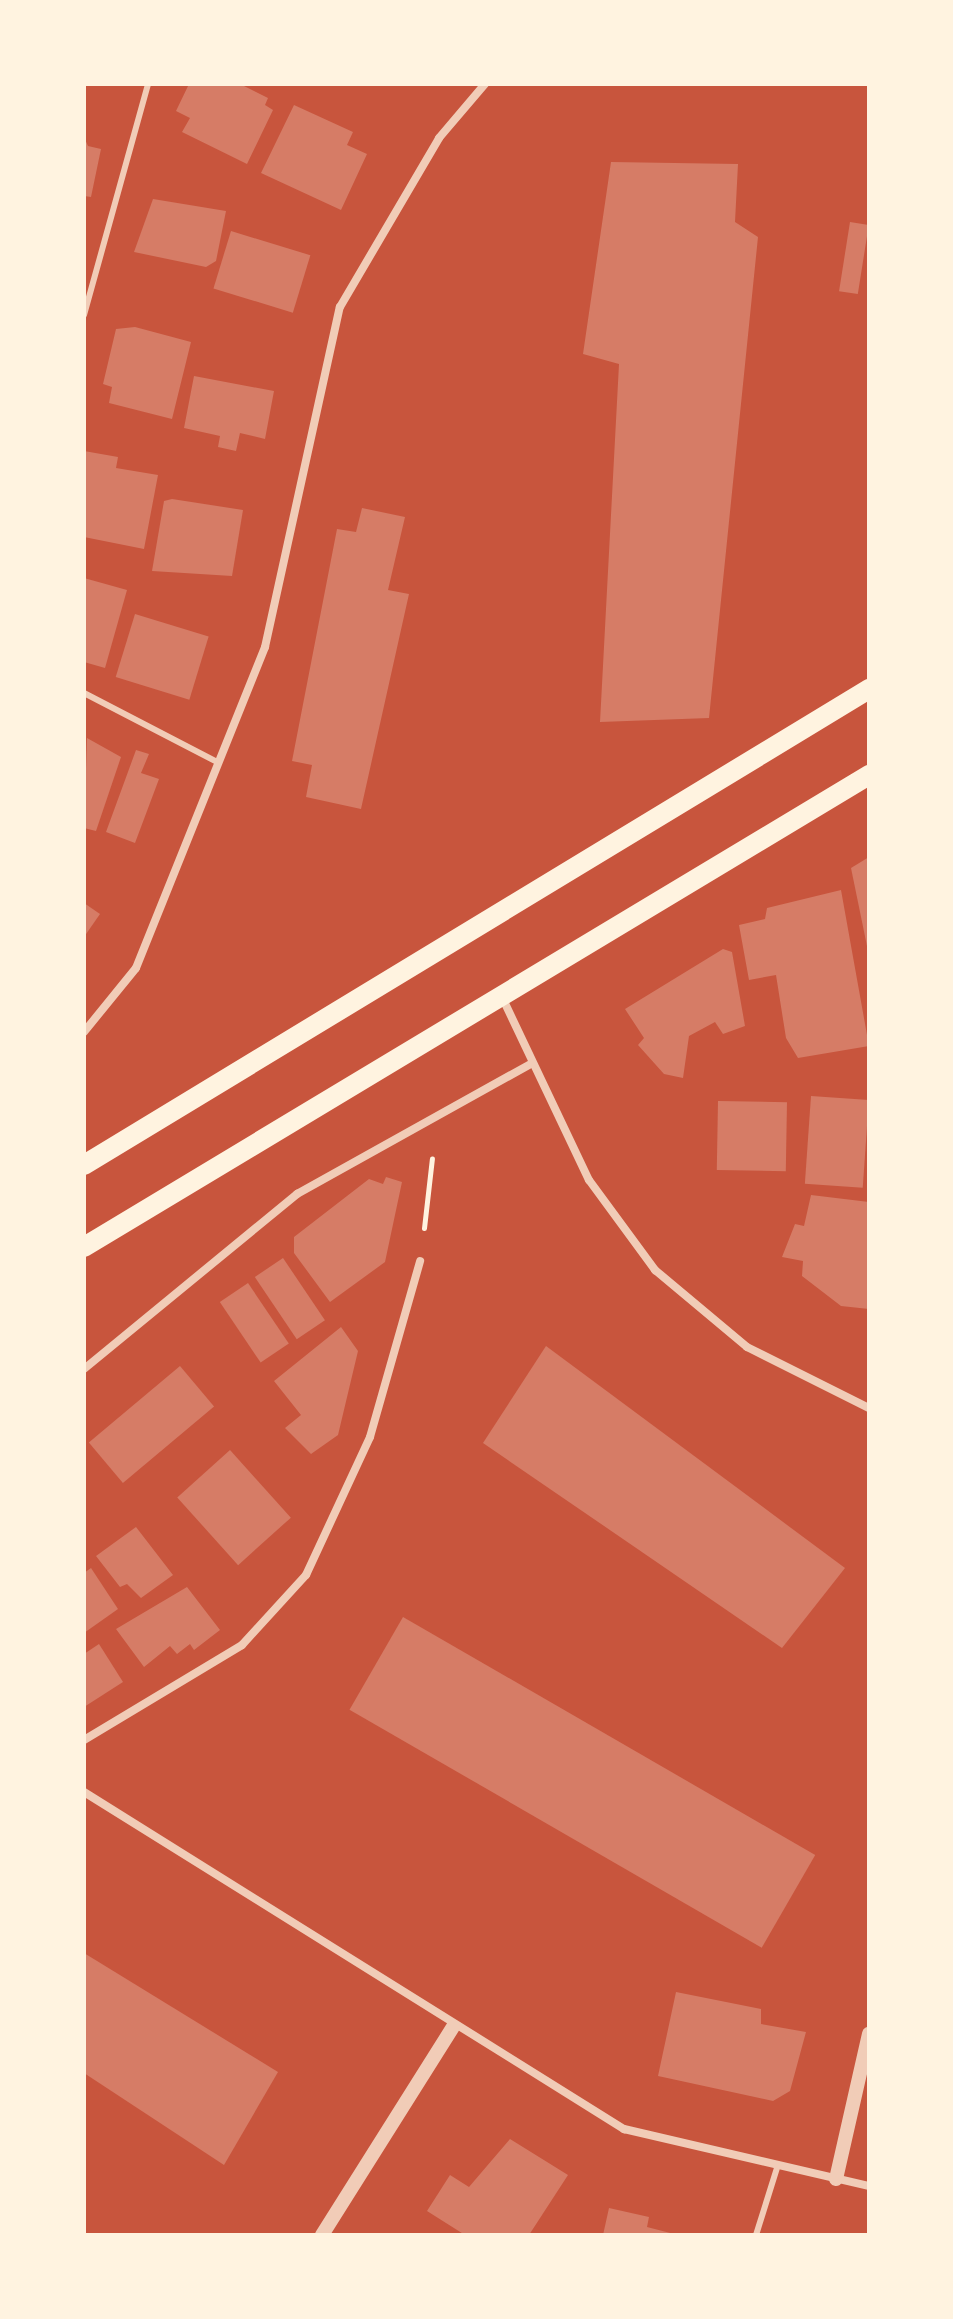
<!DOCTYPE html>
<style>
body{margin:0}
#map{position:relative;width:953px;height:2319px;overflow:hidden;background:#c8553d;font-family:"IBM Plex Sans",sans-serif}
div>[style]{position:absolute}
.building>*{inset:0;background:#d67c66;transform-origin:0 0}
.path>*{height:5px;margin:-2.5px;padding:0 2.5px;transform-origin:2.5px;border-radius:2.5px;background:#fff3e0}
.service>*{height:6px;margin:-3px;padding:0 3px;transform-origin:3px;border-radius:3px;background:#f1ccb7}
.minor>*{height:8px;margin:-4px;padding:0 4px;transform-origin:4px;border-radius:4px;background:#f1ccb7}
.tertiary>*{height:14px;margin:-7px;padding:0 7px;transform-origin:7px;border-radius:7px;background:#f1ccb7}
.primary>*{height:20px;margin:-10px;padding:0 10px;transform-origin:10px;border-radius:10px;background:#fff3e0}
span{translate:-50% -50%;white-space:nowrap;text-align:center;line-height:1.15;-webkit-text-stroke:8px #fff3e0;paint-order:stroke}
.frame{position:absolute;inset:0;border:86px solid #fff3e0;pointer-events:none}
</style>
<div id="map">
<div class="building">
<i style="clip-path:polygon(189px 84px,240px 84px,268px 98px,265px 105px,273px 110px,247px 164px,182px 132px,190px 118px,176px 111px)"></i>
<i style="clip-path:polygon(294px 105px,353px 132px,347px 145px,367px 154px,341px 210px,261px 173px)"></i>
<i style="clip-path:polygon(84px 137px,88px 146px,101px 149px,91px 197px,84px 196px)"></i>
<i style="clip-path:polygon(611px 162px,738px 164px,735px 222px,758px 237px,709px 718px,600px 722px,619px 364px,583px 354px)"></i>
<i style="clip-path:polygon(153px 199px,226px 211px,216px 261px,206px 267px,134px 252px)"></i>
<i style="left:850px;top:222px;width:19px;height:70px;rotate:9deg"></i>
<i style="left:231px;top:231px;width:83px;height:60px;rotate:17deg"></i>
<i style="clip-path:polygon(135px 327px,191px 342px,172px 419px,109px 403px,112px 387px,103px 384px,116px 329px)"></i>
<i style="clip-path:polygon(194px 376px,274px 391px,265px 439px,240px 433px,236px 451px,218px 447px,220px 436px,184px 428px)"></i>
<i style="clip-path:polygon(84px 451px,118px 457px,116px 468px,158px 475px,144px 549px,84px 537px)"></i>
<i style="clip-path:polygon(172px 499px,243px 510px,232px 576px,152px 571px,164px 501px)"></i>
<i style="clip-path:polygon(362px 508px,405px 517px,388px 590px,409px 594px,361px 809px,306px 797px,312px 765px,292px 761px,337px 529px,356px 532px)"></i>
<i style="clip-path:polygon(84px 578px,127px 590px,105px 668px,84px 662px)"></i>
<i style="left:135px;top:614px;width:77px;height:66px;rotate:17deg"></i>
<i style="clip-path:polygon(87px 738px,121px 757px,96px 831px,84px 828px)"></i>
<i style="clip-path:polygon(136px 750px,149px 754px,141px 773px,159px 779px,135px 843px,106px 832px)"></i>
<i style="clip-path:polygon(869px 857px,869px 951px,868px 951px,851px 868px)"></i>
<i style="clip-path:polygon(841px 890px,869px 1046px,798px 1058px,786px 1038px,776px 975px,749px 980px,739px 925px,765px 919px,767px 908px)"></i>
<i style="clip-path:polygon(84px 903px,100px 914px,84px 937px)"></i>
<i style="clip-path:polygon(723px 949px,732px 952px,745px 1026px,723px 1034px,715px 1022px,689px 1036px,683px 1078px,664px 1074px,638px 1045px,644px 1038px,625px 1009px)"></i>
<i style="left:811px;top:1096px;width:58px;height:88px;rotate:4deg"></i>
<i style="left:718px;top:1101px;width:69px;height:69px;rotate:1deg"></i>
<i style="clip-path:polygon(386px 1177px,402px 1182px,385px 1262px,330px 1302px,294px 1253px,294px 1237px,369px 1179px,383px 1184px)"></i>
<i style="clip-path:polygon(811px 1195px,869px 1202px,869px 1309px,841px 1306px,802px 1276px,803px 1261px,782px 1257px,795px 1224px,804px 1226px)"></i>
<i style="left:283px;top:1258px;width:75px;height:34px;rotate:56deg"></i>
<i style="left:248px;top:1283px;width:73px;height:34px;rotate:56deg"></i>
<i style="clip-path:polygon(341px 1327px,358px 1351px,338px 1435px,311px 1454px,285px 1428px,301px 1415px,274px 1381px)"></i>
<i style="clip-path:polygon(546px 1346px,845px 1568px,782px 1648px,483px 1443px)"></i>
<i style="left:180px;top:1366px;width:53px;height:119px;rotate:50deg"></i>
<i style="left:230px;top:1450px;width:91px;height:71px;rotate:48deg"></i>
<i style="clip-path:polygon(136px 1527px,173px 1575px,141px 1598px,127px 1584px,120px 1587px,96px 1556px)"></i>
<i style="clip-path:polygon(91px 1568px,118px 1609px,84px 1633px,84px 1573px)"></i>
<i style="clip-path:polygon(187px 1587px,220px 1630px,194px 1650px,190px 1644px,177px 1654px,170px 1646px,144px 1667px,116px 1629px)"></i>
<i style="left:403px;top:1617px;width:476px;height:107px;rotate:30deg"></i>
<i style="clip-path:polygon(99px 1644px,123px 1682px,84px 1707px,84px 1654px)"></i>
<i style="clip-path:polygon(84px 1953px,278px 2072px,224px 2165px,84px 2073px)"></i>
<i style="clip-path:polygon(676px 1992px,761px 2009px,761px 2024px,806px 2032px,790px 2091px,773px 2101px,658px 2076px)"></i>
<i style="clip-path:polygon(510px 2139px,568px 2175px,529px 2235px,465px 2235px,427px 2211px,450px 2175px,469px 2187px)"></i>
<i style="clip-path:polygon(609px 2208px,649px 2217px,647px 2227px,678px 2235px,603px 2235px)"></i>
</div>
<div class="path">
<i style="left:424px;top:1228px;width:70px;rotate:-83.5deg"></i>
</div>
<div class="service">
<i style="left:84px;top:315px;width:240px;rotate:-74.5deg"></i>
<i style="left:84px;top:693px;width:152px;rotate:27.4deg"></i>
<i style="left:756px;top:2235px;width:70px;rotate:-72.6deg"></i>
</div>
<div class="minor">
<i style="left:502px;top:997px;width:203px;rotate:64.6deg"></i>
<i style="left:589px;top:1180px;width:112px;rotate:53.7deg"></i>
<i style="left:655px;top:1270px;width:120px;rotate:39.9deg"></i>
<i style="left:747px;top:1347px;width:136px;rotate:26.6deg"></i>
<i style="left:84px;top:1032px;width:82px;rotate:-50.9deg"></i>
<i style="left:136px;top:968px;width:346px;rotate:-68.1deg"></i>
<i style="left:265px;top:647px;width:348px;rotate:-77.6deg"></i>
<i style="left:340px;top:307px;width:196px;rotate:-59.6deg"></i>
<i style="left:439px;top:138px;width:71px;rotate:-49.6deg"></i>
<i style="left:84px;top:1369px;width:276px;rotate:-39.4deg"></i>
<i style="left:297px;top:1194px;width:269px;rotate:-29.1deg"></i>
<i style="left:84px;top:1740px;width:184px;rotate:-31deg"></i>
<i style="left:242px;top:1645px;width:95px;rotate:-47.6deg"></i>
<i style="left:306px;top:1575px;width:152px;rotate:-65.1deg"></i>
<i style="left:370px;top:1437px;width:183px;rotate:-74.1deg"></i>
<i style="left:84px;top:1792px;width:637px;rotate:31.97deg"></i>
<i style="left:624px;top:2129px;width:252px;rotate:13.1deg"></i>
</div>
<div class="tertiary">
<i style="left:836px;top:2179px;width:149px;rotate:-77.2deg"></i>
<i style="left:322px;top:2235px;width:246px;rotate:-57.8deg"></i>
</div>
<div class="primary">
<i style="left:84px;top:1165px;width:918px;rotate:-31.23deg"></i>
<i style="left:84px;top:1247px;width:916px;rotate:-31.02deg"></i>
</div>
<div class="frame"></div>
</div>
